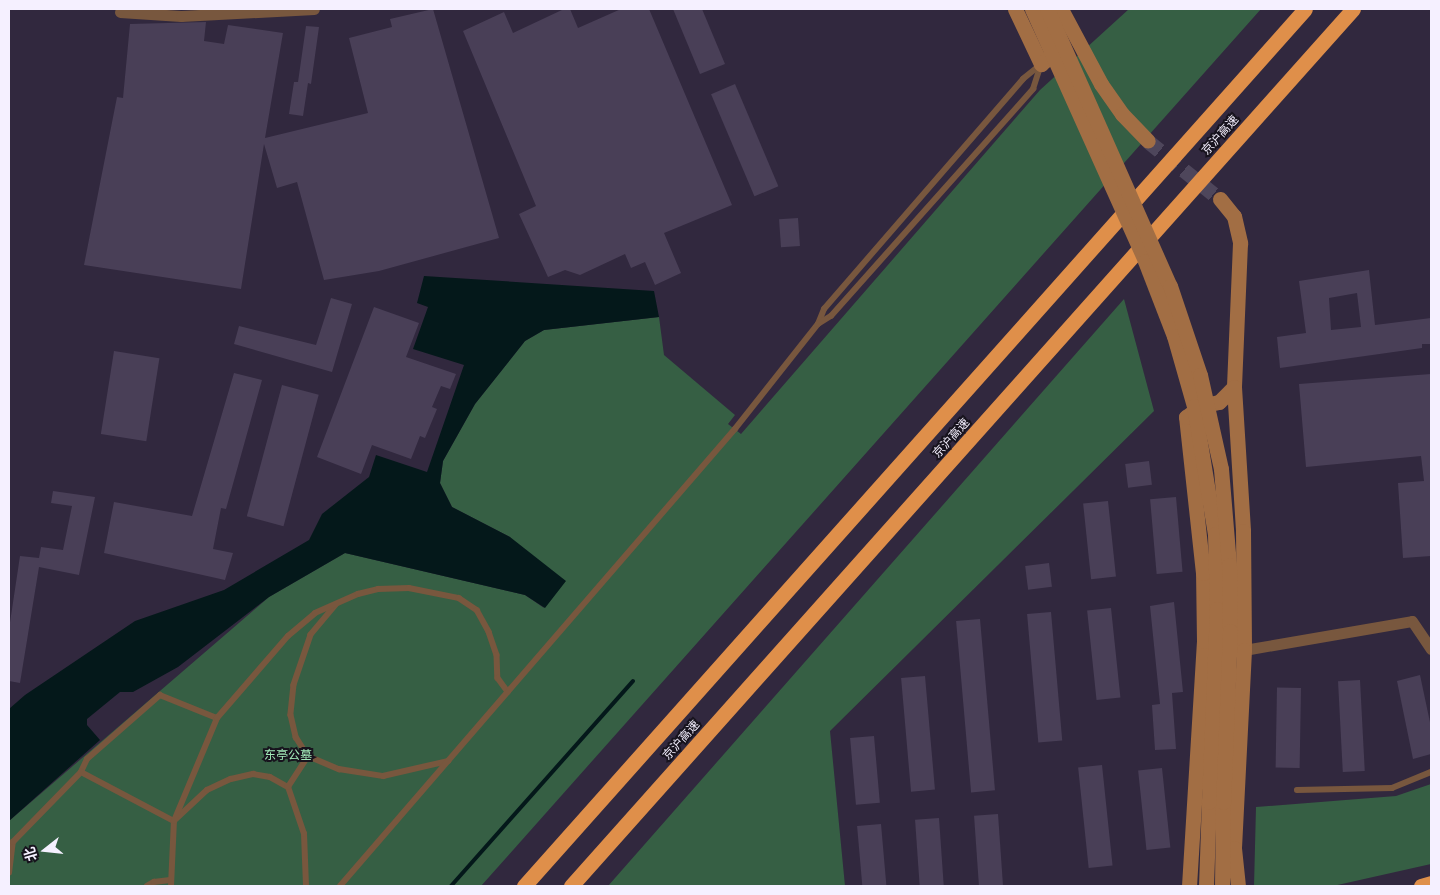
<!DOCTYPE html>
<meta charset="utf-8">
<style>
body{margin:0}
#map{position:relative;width:1440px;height:895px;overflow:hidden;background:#31283e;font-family:Mulish,"Noto Sans SC",sans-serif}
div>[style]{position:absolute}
.green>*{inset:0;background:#365f44}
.water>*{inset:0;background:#04181a}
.stream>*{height:4px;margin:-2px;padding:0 2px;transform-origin:2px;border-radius:2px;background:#04181a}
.building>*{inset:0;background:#493f57;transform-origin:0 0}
.secondary-tunnel>*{height:15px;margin-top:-7.5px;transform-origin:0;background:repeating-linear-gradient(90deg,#4e465b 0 15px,transparent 0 23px)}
.lane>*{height:5.5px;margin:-2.75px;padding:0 2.75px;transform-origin:2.75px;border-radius:2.75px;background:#78573e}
.street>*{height:11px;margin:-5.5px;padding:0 5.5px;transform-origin:5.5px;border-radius:5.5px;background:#78573e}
.secondary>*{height:15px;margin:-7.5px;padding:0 7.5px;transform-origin:7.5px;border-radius:7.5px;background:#a26e44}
.highway>*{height:15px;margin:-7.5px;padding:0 7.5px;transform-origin:7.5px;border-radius:7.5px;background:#df8f4a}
.secondary-bridge>*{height:15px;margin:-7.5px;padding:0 7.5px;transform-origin:7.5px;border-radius:7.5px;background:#a26e44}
span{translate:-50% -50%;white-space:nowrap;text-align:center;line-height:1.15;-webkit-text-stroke:4px #17131d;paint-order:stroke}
.street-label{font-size:12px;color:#f5f0ff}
.park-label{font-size:12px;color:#a1e9b8}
.frame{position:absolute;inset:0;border:10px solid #f5f0ff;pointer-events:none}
.north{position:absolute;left:20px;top:825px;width:50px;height:50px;-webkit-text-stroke:4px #17131d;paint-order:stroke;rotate:254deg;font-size:14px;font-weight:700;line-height:20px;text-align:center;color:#f5f0ff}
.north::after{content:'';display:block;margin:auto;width:18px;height:22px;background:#f5f0ff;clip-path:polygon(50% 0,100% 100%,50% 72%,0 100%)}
</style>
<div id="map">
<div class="green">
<i style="clip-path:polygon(1129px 9px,1261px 9px,481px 886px,9px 886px,9px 821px,269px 597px,345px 553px,525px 595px,544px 608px,510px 537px,452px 507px,440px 483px,443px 461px,475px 404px,525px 341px,544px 330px,659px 317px,664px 355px,735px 415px,728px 424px,741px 434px,1040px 90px)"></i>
<i style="clip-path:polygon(1124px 299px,1154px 411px,830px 731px,845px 886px,608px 886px)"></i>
<i style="clip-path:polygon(1431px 784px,1431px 864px,1333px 886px,1254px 886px,1256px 807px,1396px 796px)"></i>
</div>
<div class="water">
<i style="clip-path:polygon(424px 276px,654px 291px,659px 317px,544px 330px,525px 341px,475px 404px,443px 461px,440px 483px,452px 507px,510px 537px,566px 581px,545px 608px,525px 595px,345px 553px,269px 597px,178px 667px,133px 692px,120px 692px,87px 719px,87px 725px,100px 740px,9px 821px,9px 709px,25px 695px,135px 621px,224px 590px,309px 540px,322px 514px,369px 477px,376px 455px,427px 472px,464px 365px,413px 349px,428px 307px,417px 303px)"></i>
</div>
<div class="stream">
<i style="left:451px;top:886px;width:274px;rotate:-48.4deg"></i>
</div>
<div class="building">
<i style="clip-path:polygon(433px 9px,499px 238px,379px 271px,324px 280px,297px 182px,277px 188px,264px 144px,241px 289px,84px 265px,117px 97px,123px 98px,130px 24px,206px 22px,204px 41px,224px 44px,228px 25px,283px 33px,265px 138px,368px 113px,349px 38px,392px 27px,390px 19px)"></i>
<i style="clip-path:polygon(564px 9px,570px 9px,578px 28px,621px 9px,649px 9px,732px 205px,664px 233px,681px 273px,655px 285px,645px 262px,631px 268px,625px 254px,580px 275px,565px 270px,548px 277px,519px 214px,536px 206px,463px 31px,504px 12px,513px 33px)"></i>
<i style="clip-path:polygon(673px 9px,702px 9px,725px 64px,700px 74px)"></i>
<i style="clip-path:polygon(306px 26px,319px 27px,311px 84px,308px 83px,303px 116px,289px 114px,294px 82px,298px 82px)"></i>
<i style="left:735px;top:84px;width:111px;height:26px;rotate:67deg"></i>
<i style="left:798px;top:218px;width:28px;height:19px;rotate:86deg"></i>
<i style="clip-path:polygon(evenodd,1369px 270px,1375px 325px,1431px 318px,1431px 344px,1422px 344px,1422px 348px,1280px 368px,1277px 337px,1306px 333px,1299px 281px,1369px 270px,1357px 293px,1361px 327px,1331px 330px,1329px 298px,1357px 293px)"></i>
<i style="clip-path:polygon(331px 298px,352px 304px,332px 372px,234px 344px,239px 326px,316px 345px)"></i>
<i style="clip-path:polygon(374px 307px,419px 323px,406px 357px,456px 374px,450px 389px,441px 386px,432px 407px,437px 409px,425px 438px,420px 436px,411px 459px,372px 445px,361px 474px,317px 457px)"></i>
<i style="left:114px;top:351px;width:46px;height:84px;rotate:9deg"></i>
<i style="clip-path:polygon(234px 373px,262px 380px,226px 509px,221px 508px,213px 549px,233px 553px,225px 580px,104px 553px,114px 502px,192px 516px)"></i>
<i style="clip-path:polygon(1431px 374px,1431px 556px,1403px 558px,1398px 483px,1424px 481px,1421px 456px,1306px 467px,1299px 384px)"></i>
<i style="left:282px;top:385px;width:38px;height:136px;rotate:15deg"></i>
<i style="left:1149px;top:461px;width:24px;height:24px;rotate:83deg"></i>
<i style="clip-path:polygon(53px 491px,95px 497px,79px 575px,39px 567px,20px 683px,9px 681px,9px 629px,20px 556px,39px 558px,41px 547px,63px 550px,72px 506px,51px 503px)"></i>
<i style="left:1176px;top:497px;width:75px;height:26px;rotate:85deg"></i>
<i style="left:1108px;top:501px;width:76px;height:25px;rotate:84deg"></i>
<i style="left:1049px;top:563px;width:24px;height:24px;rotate:83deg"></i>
<i style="clip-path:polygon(1174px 602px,1183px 692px,1172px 693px,1176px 749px,1155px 750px,1152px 705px,1160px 704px,1150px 606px)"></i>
<i style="left:1111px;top:608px;width:90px;height:24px;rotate:84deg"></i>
<i style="left:1051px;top:612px;width:129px;height:24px;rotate:85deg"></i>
<i style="left:980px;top:619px;width:172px;height:24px;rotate:85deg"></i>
<i style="clip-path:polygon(1420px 675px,1431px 727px,1431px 754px,1413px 759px,1397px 681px)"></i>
<i style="left:925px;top:676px;width:114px;height:24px;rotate:85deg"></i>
<i style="left:1360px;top:680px;width:91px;height:22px;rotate:87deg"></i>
<i style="left:1301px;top:688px;width:80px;height:24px;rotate:91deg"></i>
<i style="left:874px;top:736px;width:67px;height:24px;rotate:85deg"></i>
<i style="left:1102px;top:765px;width:101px;height:24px;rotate:84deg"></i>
<i style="left:1162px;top:768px;width:80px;height:24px;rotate:84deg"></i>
<i style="left:998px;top:814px;width:72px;height:24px;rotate:86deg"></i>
<i style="left:939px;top:818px;width:68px;height:24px;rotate:86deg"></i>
<i style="left:881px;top:824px;width:62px;height:24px;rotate:85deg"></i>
</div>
<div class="secondary-tunnel">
<i style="left:1148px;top:141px;width:92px;rotate:38.9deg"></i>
</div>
<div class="lane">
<i style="left:818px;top:324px;width:16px;rotate:-68deg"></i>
<i style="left:824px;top:309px;width:304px;rotate:-49.1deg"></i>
<i style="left:1023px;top:79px;width:22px;rotate:-39deg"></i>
<i style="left:336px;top:605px;width:39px;rotate:130deg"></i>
<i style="left:311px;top:635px;width:53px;rotate:108.8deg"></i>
<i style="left:294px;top:685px;width:30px;rotate:96deg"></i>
<i style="left:291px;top:715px;width:23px;rotate:77deg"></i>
<i style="left:296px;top:737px;width:22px;rotate:58deg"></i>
<i style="left:308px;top:756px;width:34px;rotate:23deg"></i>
<i style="left:339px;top:769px;width:45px;rotate:9deg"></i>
<i style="left:383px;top:776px;width:67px;rotate:-13deg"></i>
<i style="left:81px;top:772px;width:14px;rotate:-65deg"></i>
<i style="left:87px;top:759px;width:97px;rotate:-41.2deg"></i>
<i style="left:160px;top:695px;width:61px;rotate:22deg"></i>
<i style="left:1297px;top:790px;width:95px;rotate:-1.2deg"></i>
<i style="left:1392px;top:788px;width:42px;rotate:-22.3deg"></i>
<i style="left:9px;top:873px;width:31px;rotate:-83deg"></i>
<i style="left:13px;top:842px;width:98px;rotate:-45.8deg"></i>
<i style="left:81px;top:772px;width:105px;rotate:27.8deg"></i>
<i style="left:174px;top:821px;width:45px;rotate:-43.2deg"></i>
<i style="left:207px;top:790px;width:26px;rotate:-25deg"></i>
<i style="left:231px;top:779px;width:23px;rotate:-13deg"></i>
<i style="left:253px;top:774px;width:17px;rotate:10deg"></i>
<i style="left:270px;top:777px;width:21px;rotate:29deg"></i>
<i style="left:147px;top:886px;width:8px;rotate:-30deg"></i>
<i style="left:154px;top:882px;width:16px;rotate:-7deg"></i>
<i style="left:171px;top:886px;width:65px;rotate:-87.4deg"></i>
<i style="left:174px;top:821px;width:112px;rotate:-67.3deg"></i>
<i style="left:217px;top:718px;width:108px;rotate:-49.1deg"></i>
<i style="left:288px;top:636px;width:35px;rotate:-40deg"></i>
<i style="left:315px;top:613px;width:47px;rotate:-23.8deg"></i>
<i style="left:358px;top:594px;width:21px;rotate:-14deg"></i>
<i style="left:378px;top:589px;width:31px;rotate:-2deg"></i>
<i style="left:409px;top:588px;width:51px;rotate:11.3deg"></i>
<i style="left:459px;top:598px;width:22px;rotate:34deg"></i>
<i style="left:477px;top:610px;width:25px;rotate:61deg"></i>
<i style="left:489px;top:632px;width:24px;rotate:71deg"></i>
<i style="left:497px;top:655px;width:23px;rotate:88deg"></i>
<i style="left:498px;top:678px;width:17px;rotate:54deg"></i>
<i style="left:306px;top:886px;width:52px;rotate:-92.2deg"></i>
<i style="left:304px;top:834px;width:50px;rotate:-108.8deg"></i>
<i style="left:288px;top:787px;width:37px;rotate:-57deg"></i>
<i style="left:340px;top:886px;width:604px;rotate:-49.16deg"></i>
<i style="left:735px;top:429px;width:134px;rotate:-51.7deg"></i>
<i style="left:818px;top:324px;width:15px;rotate:-32deg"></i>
<i style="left:831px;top:316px;width:304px;rotate:-48.3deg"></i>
<i style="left:1033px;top:89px;width:26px;rotate:-72deg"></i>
</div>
<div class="street">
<i style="left:120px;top:12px;width:61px;rotate:3.8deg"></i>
<i style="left:181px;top:16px;width:133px;rotate:-3deg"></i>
<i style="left:1244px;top:650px;width:170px;rotate:-9.8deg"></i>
<i style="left:1412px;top:621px;width:34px;rotate:56deg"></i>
</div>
<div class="secondary">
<i style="left:1015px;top:9px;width:61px;rotate:64.7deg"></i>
<i style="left:1041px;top:64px;width:26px;rotate:-40deg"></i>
<i style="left:1061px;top:9px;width:85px;rotate:61.9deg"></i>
<i style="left:1101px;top:84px;width:37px;rotate:55deg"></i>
<i style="left:1122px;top:114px;width:37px;rotate:46deg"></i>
<i style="left:1220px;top:199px;width:22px;rotate:51deg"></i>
<i style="left:1234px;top:216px;width:28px;rotate:77deg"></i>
<i style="left:1240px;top:243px;width:144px;rotate:92.4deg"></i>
<i style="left:1234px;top:387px;width:144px;rotate:86.4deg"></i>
<i style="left:1243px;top:531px;width:119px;rotate:89.5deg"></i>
<i style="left:1244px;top:650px;width:198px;rotate:92.9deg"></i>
<i style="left:1234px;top:848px;width:38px;rotate:84deg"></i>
<i style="left:1189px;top:886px;width:245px;rotate:-86.5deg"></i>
<i style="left:1204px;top:641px;width:68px;rotate:-90.8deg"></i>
<i style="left:1203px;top:573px;width:157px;rotate:-96.2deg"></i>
<i style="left:1186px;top:417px;width:19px;rotate:-36deg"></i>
<i style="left:1201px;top:406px;width:18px;rotate:-13deg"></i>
<i style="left:1219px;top:402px;width:21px;rotate:-45deg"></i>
<i style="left:1206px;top:886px;width:84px;rotate:-88deg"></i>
<i style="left:1222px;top:886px;width:84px;rotate:-89.3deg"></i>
</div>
<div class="highway">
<i style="left:524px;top:886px;width:1174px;rotate:-48.31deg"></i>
<i style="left:571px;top:886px;width:1175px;rotate:-48.28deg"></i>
<i style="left:1421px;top:886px;width:10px;rotate:-17deg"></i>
</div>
<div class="secondary-bridge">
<i style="left:1032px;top:9px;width:276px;rotate:65.8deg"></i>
<i style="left:1145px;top:261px;width:80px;rotate:68.9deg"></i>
<i style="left:1174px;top:336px;width:73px;rotate:74.1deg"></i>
<i style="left:1194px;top:406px;width:130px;rotate:80.7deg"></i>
<i style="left:1215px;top:534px;width:75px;rotate:88.5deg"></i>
<i style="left:1217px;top:609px;width:193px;rotate:92.4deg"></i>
<i style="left:1047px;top:9px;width:303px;rotate:66.1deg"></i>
<i style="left:1170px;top:286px;width:94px;rotate:71.4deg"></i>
<i style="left:1200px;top:375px;width:96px;rotate:77.4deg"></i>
<i style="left:1221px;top:469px;width:96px;rotate:85.2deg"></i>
<i style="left:1229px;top:565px;width:66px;rotate:89.1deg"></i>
<i style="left:1230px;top:631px;width:171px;rotate:92.3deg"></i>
</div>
<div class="street-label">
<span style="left:1220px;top:135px;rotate:-48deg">京沪高速</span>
<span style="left:951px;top:438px;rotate:-48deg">京沪高速</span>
<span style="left:681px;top:740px;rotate:-48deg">京沪高速</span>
</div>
<div class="park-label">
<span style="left:288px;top:755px">东亭公墓</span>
</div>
<div class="frame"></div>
<div class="north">北</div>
</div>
